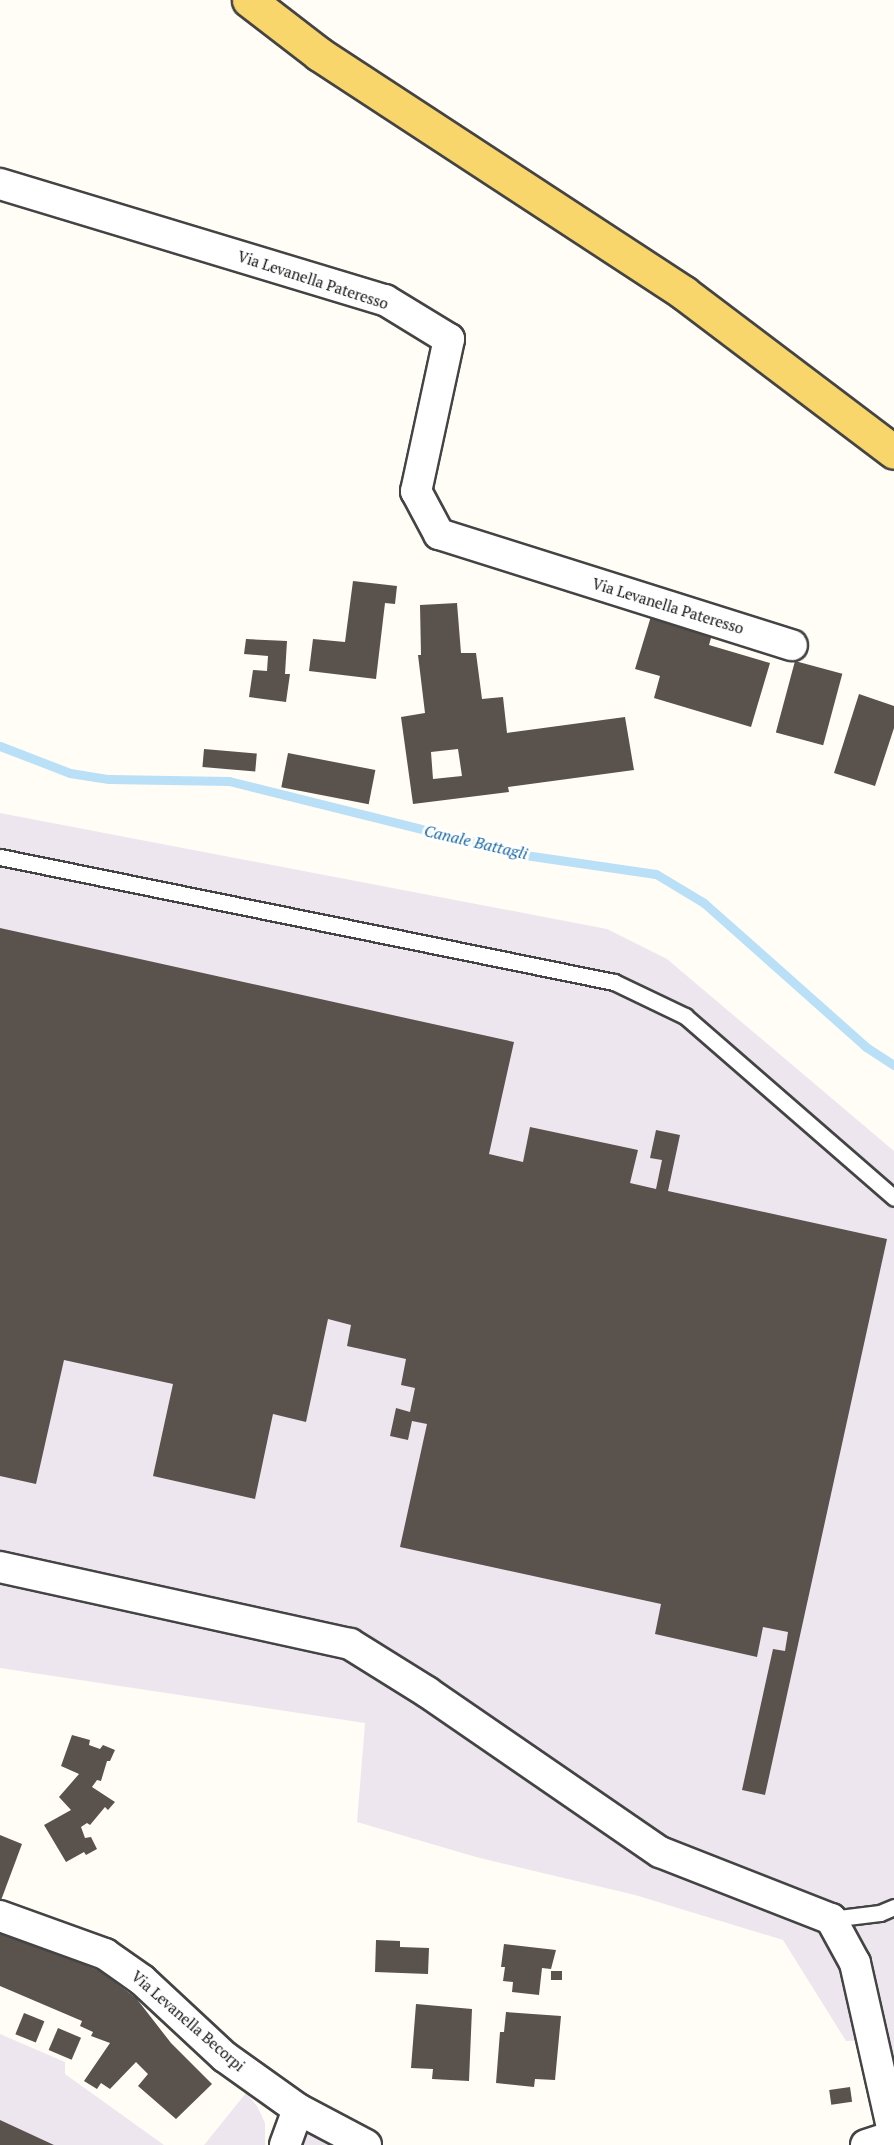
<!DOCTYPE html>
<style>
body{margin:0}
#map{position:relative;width:894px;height:2145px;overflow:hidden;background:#fffdf5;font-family:"PT Serif",serif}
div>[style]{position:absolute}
.industrial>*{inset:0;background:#eee6ef}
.stream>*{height:9px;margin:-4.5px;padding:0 4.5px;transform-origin:4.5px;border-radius:4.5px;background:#b9e0f7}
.building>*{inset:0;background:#5a524d;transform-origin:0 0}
.roads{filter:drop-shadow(2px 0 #444) drop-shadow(-2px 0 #444) drop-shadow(0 2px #444) drop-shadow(0 -2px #444)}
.lane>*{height:15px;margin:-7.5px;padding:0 7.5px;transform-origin:7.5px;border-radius:7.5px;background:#fff}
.street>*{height:30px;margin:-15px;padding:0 15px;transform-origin:15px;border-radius:15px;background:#fff}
.primary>*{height:33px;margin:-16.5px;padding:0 16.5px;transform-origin:16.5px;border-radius:16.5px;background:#f9d66b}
span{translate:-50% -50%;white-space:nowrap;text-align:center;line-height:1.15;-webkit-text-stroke:6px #fff;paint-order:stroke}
.street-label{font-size:15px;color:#111}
.water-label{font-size:16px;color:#1768a6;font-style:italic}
</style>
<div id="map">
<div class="industrial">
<i style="clip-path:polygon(0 813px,607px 929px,667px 959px,894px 1151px,894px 2145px,882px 2040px,846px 2041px,783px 1940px,635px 1895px,476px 1857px,357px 1822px,365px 1723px,0 1668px)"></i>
<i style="clip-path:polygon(0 2034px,65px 2062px,65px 2074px,164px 2145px,0 2145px)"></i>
<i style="clip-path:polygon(246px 2093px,257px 2106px,265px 2123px,265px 2145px,204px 2145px)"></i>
<i style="clip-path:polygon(307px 2132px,341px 2145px,268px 2145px)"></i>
</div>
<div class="stream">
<i style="left:0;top:746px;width:75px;rotate:21.1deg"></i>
<i style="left:70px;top:773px;width:39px;rotate:9deg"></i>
<i style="left:109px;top:779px;width:120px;rotate:1deg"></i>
<i style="left:229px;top:781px;width:305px;rotate:14deg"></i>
<i style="left:525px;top:855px;width:132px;rotate:8.3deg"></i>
<i style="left:656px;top:874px;width:56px;rotate:31.1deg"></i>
<i style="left:704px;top:903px;width:217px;rotate:41.6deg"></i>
<i style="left:866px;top:1047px;width:33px;rotate:33deg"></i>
</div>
<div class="building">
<i style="clip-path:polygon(353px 581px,397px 586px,395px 604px,385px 603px,376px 679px,309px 671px,313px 639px,345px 642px)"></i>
<i style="clip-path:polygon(evenodd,457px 603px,461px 653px,476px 653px,482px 699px,503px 697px,507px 733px,625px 717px,634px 770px,508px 787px,509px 792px,413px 804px,401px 717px,425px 713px,418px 655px,421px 655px,420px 605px,457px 603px,458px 749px,462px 776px,433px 779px,431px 752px,458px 749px)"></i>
<i style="clip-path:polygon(652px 613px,713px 631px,709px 645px,770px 663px,751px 727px,654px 698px,660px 676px,635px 669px)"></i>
<i style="clip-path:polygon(246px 639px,287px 641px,285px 674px,290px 674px,286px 702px,249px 697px,253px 670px,267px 671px,268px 656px,244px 654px)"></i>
<i style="left:795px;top:661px;width:49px;height:74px;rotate:15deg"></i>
<i style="clip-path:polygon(859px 694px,894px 706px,894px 728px,875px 786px,834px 773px)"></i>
<i style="left:204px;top:749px;width:53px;height:18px;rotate:5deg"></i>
<i style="left:288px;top:753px;width:89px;height:35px;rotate:11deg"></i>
<i style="clip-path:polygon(0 928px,514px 1042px,489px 1154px,523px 1162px,530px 1127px,638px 1150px,630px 1183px,656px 1189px,662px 1160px,650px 1158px,656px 1130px,680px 1135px,668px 1191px,887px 1239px,765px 1795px,742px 1790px,773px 1649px,785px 1651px,788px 1632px,763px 1627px,757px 1657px,655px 1634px,661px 1604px,400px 1547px,427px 1424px,412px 1421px,408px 1440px,390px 1436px,396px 1408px,410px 1412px,415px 1388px,401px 1385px,406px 1359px,347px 1346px,351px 1325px,328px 1319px,306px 1422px,273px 1414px,255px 1499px,153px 1476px,173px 1384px,64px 1360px,36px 1484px,0 1476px)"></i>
<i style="clip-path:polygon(72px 1735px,90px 1740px,89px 1745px,100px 1749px,103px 1745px,115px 1750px,110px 1761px,107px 1761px,101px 1781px,97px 1780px,92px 1787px,115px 1802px,108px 1810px,105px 1807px,90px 1825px,87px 1823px,81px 1827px,85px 1838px,91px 1837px,97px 1849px,86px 1855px,84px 1852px,66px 1862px,44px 1825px,71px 1810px,59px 1797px,79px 1774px,61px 1766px)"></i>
<i style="clip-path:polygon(0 1835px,22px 1844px,0 1903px)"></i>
<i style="clip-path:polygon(0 1929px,100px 1971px,136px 1998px,171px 2043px,212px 2084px,176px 2119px,138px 2086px,148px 2074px,136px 2062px,110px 2089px,101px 2083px,97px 2089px,84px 2081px,110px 2043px,91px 2036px,93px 2032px,80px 2026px,82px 2021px,0 1986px)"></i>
<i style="clip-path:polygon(376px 1940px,400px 1941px,400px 1947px,429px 1948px,428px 1974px,375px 1972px)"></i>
<i style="clip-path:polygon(504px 1944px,556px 1950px,551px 1969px,542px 1968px,539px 1995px,512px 1992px,513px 1982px,503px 1981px,505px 1967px,501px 1967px)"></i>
<i style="left:562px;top:1971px;width:9px;height:11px;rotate:90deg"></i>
<i style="clip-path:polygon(416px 2004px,472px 2009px,469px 2081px,432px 2079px,433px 2069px,411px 2068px)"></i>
<i style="clip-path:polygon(506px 2012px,561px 2016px,555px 2080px,535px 2079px,534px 2087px,496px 2083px,500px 2032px,504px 2032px)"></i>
<i style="left:24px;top:2013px;width:22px;height:23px;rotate:22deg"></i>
<i style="left:58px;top:2028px;width:25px;height:24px;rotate:23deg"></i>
<i style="left:850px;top:2087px;width:15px;height:21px;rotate:82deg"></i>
<i style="clip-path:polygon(0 2120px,54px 2145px,0 2145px)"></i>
</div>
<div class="roads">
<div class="lane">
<i style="left:0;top:857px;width:627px;rotate:11.51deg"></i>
<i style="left:614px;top:982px;width:79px;rotate:25.6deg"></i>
<i style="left:685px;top:1016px;width:277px;rotate:41deg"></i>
<i style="left:831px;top:1919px;width:49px;rotate:-7deg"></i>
<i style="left:880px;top:1913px;width:15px;rotate:-23deg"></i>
</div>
<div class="street">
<i style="left:0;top:184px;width:402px;rotate:16.8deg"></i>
<i style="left:385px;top:300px;width:75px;rotate:31.4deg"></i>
<i style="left:449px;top:339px;width:156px;rotate:102.2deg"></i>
<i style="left:416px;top:491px;width:49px;rotate:61.9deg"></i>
<i style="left:439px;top:534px;width:370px;rotate:17.5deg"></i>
<i style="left:0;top:1567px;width:358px;rotate:12.4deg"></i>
<i style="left:350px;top:1644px;width:91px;rotate:31.9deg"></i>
<i style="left:427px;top:1692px;width:283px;rotate:34.5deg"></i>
<i style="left:660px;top:1852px;width:184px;rotate:21.4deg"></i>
<i style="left:831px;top:1919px;width:50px;rotate:61.4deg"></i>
<i style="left:855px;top:1963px;width:177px;rotate:77.3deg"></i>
<i style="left:0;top:1916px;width:112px;rotate:19.9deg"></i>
<i style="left:105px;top:1954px;width:45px;rotate:35.1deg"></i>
<i style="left:142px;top:1980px;width:113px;rotate:42.9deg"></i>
<i style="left:225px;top:2057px;width:90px;rotate:35.5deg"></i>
<i style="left:298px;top:2109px;width:77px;rotate:27.9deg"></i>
<i style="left:285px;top:2145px;width:38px;rotate:-70deg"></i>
<i style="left:866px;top:2145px;width:29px;rotate:-18deg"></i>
</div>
<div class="primary">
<i style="left:249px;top:0;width:88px;rotate:37.6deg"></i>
<i style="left:319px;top:54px;width:436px;rotate:33.2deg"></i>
<i style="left:684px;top:293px;width:263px;rotate:37.1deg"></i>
</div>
</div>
<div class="street-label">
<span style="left:313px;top:280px;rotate:18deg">Via Levanella Pateresso</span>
<span style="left:668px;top:606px;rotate:17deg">Via Levanella Pateresso</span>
<span style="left:188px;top:2021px;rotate:41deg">Via Levanella Becorpi</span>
</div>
<div class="water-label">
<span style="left:476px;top:842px;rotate:13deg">Canale Battagli</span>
</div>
</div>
